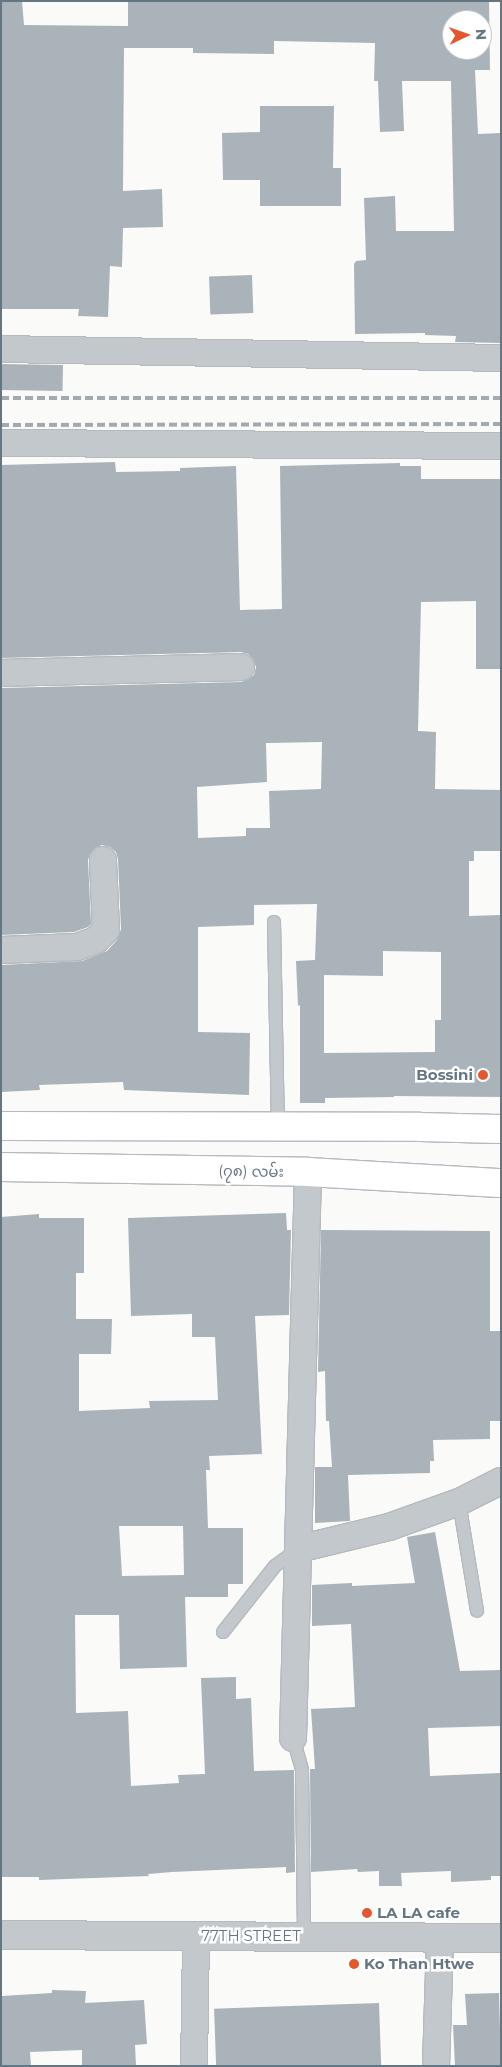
<!DOCTYPE html>
<meta charset="utf-8">
<style>
body{margin:0}
#map{position:relative;width:502px;height:2067px;overflow:hidden;background:#fafaf8;font-family:Montserrat,"Noto Sans Myanmar",sans-serif}
div>[style]{position:absolute}
.building>*{inset:0;background:#aab3b9;transform-origin:0 0}
.roads{filter:drop-shadow(1px 0 #b5babe) drop-shadow(-1px 0 #b5babe) drop-shadow(0 1px #b5babe) drop-shadow(0 -1px #b5babe)}
.service>*{height:12px;margin:-6px;padding:0 6px;transform-origin:6px;border-radius:6px;background:#c3c8cc}
.minor>*{height:26px;margin:-13px;padding:0 13px;transform-origin:13px;border-radius:13px;background:#c3c8cc}
.tertiary>*{height:28px;margin:-14px;padding:0 14px;transform-origin:14px;border-radius:14px;background:#c3c8cc}
.primary>*{height:28px;margin:-14px;padding:0 14px;transform-origin:14px;border-radius:14px;background:#fff}
.rail>*{height:4px;margin-top:-2px;transform-origin:0;background:repeating-linear-gradient(90deg,#a2aab0 0 8px,transparent 0 12px)}
.dots>*{width:14px;height:14px;translate:-50% -50%;box-sizing:border-box;border:2px solid #fff;border-radius:50%}
span{translate:-50% -50%;white-space:nowrap;text-align:center;line-height:1.15;-webkit-text-stroke:5px #fff;paint-order:stroke}
.poi-label{font-size:15px;color:#657683;font-weight:700}
.right{translate:-100% -50%;text-align:right}
.left{translate:0 -50%;text-align:left}
.street-label{font-size:15px;color:#657683}
.frame{position:absolute;inset:0;border:2px solid #657683;pointer-events:none}
.north{position:absolute;left:442px;top:10px;width:50px;height:50px;box-sizing:border-box;background:#fff;border:1px solid #c1c8cd;border-radius:50%;rotate:87deg;font-size:14px;font-weight:700;line-height:20px;text-align:center;color:#657683}
.north::after{content:'';display:block;margin:auto;width:18px;height:22px;background:#e4572e;clip-path:polygon(50% 0,100% 100%,50% 72%,0 100%)}
</style>
<div id="map">
<div class="building">
<i style="clip-path:polygon(evenodd,1px 1px,22px 1px,24px 25px,128px 26px,128px 1px,489px 1px,490px 70px,475px 70px,478px 134px,501px 133px,501px 343px,455px 342px,456px 336px,425px 335px,425px 333px,355px 334px,354px 264px,356px 261px,366px 260px,364px 198px,395px 196px,396px 231px,454px 231px,451px 81px,402px 81px,404px 131px,380px 132px,378px 81px,374px 81px,375px 43px,274px 41px,274px 54px,193px 53px,193px 48px,124px 48px,123px 191px,162px 189px,163px 227px,123px 228px,122px 267px,110px 266px,108px 317px,78px 316px,79px 309px,1px 309px,1px 1px,452px 20px,482px 20px,482px 50px,452px 50px,452px 20px)"></i>
<i style="clip-path:polygon(260px 106px,334px 106px,333px 168px,341px 168px,341px 206px,260px 206px,260px 180px,223px 180px,222px 133px,260px 132px)"></i>
<i style="left:252px;top:275px;width:38px;height:43px;rotate:88deg"></i>
<i style="left:1px;top:364px;width:62px;height:26px;rotate:1deg"></i>
<i style="clip-path:polygon(evenodd,115px 462px,116px 472px,180px 471px,180px 468px,236px 466px,240px 610px,282px 609px,280px 466px,400px 463px,400px 466px,421px 466px,421px 479px,501px 479px,501px 669px,476px 669px,476px 601px,421px 602px,418px 731px,436px 732px,435px 789px,501px 790px,501px 851px,474px 851px,474px 861px,469px 861px,469px 916px,501px 915px,501px 1097px,394px 1096px,394px 1097px,325px 1098px,325px 1103px,300px 1103px,300px 1005px,298px 1006px,296px 961px,315px 960px,317px 904px,254px 905px,254px 925px,198px 927px,198px 1032px,250px 1033px,249px 1095px,124px 1090px,123px 1082px,39px 1085px,40px 1090px,1px 1092px,1px 965px,82px 961px,107px 951px,117px 940px,121px 929px,118px 859px,116px 852px,110px 847px,102px 845px,95px 848px,90px 854px,88px 860px,91px 924px,88px 927px,74px 932px,1px 935px,1px 688px,241px 682px,249px 679px,254px 675px,256px 667px,253px 659px,248px 654px,241px 652px,1px 658px,1px 465px,115px 462px,322px 742px,321px 789px,269px 791px,270px 828px,246px 828px,246px 836px,198px 838px,197px 787px,267px 782px,266px 743px,322px 742px,115px 462px,383px 951px,441px 952px,441px 1020px,435px 1020px,435px 1052px,324px 1053px,324px 975px,383px 976px,383px 951px)"></i>
<i style="clip-path:polygon(evenodd,286px 1213px,287px 1230px,291px 1230px,289px 1315px,255px 1316px,262px 1454px,209px 1456px,210px 1470px,206px 1470px,208px 1528px,243px 1528px,243px 1584px,228px 1584px,228px 1597px,185px 1597px,187px 1667px,120px 1669px,119px 1615px,75px 1615px,76px 1713px,128px 1711px,131px 1786px,179px 1783px,178px 1775px,205px 1774px,201px 1678px,236px 1677px,236px 1699px,251px 1698px,254px 1771px,294px 1770px,295px 1872px,286px 1873px,286px 1867px,172px 1872px,148px 1874px,149px 1876px,39px 1880px,39px 1877px,2px 1877px,1px 1217px,39px 1214px,39px 1218px,84px 1218px,84px 1273px,76px 1273px,76px 1319px,112px 1319px,111px 1354px,79px 1354px,79px 1411px,150px 1408px,149px 1401px,218px 1400px,215px 1337px,192px 1337px,192px 1314px,131px 1316px,128px 1218px,286px 1213px,119px 1526px,183px 1526px,184px 1575px,122px 1576px,119px 1526px)"></i>
<i style="clip-path:polygon(321px 1230px,490px 1231px,490px 1331px,501px 1331px,501px 1421px,490px 1421px,490px 1439px,433px 1440px,434px 1461px,430px 1461px,430px 1473px,348px 1475px,350px 1521px,315px 1523px,315px 1467px,332px 1467px,329px 1421px,326px 1421px,325px 1371px,318px 1372px)"></i>
<i style="clip-path:polygon(435px 1532px,460px 1671px,501px 1670px,501px 1726px,428px 1728px,430px 1776px,501px 1773px,501px 1876px,491px 1876px,491px 1880px,451px 1882px,451px 1871px,401px 1873px,402px 1886px,379px 1886px,379px 1871px,358px 1872px,357px 1869px,311px 1872px,310px 1769px,315px 1769px,311px 1709px,355px 1707px,351px 1624px,312px 1626px,312px 1585px,352px 1583px,352px 1586px,415px 1583px,407px 1537px)"></i>
<i style="clip-path:polygon(52px 1990px,86px 1991px,85px 2003px,144px 2000px,147px 2044px,135px 2045px,136px 2066px,82px 2066px,82px 2050px,30px 2052px,31px 2066px,1px 2066px,1px 1996px,52px 1993px)"></i>
<i style="clip-path:polygon(499px 1993px,501px 2066px,455px 2066px,453px 2025px,467px 2025px,465px 1994px)"></i>
<i style="left:379px;top:2003px;width:63px;height:165px;rotate:88deg"></i>
</div>
<div class="roads">
<div class="service">
<i style="left:274px;top:922px;width:206px;rotate:88.9deg"></i>
<i style="left:459px;top:1502px;width:110px;rotate:80.6deg"></i>
<i style="left:223px;top:1632px;width:84px;rotate:-51.8deg"></i>
<i style="left:275px;top:1566px;width:29px;rotate:-36deg"></i>
<i style="left:293px;top:1738px;width:33px;rotate:74deg"></i>
<i style="left:302px;top:1770px;width:167px;rotate:89.3deg"></i>
</div>
<div class="minor">
<i style="left:1px;top:349px;width:500px;rotate:1.03deg"></i>
<i style="left:1px;top:443px;width:500px;rotate:0.34deg"></i>
<i style="left:1px;top:673px;width:240px;rotate:-1.4deg"></i>
<i style="left:1px;top:950px;width:76px;rotate:-2.3deg"></i>
<i style="left:77px;top:947px;width:20px;rotate:-20deg"></i>
<i style="left:96px;top:940px;width:14px;rotate:-45deg"></i>
<i style="left:106px;top:930px;width:70px;rotate:-92.5deg"></i>
<i style="left:298px;top:1549px;width:94px;rotate:-13.6deg"></i>
<i style="left:389px;top:1527px;width:74px;rotate:-19.7deg"></i>
<i style="left:459px;top:1502px;width:47px;rotate:-26.6deg"></i>
<i style="left:293px;top:1738px;width:566px;rotate:-88.48deg"></i>
<i style="left:194px;top:2066px;width:130px;rotate:-89.1deg"></i>
<i style="left:436px;top:2066px;width:129px;rotate:-88.2deg"></i>
</div>
<div class="tertiary">
<i style="left:1px;top:1935px;width:500px;rotate:0.34deg"></i>
</div>
<div class="primary">
<i style="left:1px;top:1126px;width:419px;rotate:0.1deg"></i>
<i style="left:420px;top:1127px;width:81px;rotate:1.4deg"></i>
<i style="left:1px;top:1167px;width:307px;rotate:0.9deg"></i>
<i style="left:308px;top:1172px;width:193px;rotate:3.3deg"></i>
</div>
</div>
<div class="rail">
<i style="left:1px;top:398px;width:500px"></i>
<i style="left:1px;top:425px;width:500px;rotate:-0.11deg"></i>
</div>
<div class="dots">
<i style="left:483px;top:1075px;background:#e4572e"></i>
<i style="left:367px;top:1913px;background:#e4572e"></i>
<i style="left:354px;top:1964px;background:#e4572e"></i>
</div>
<div class="poi-label">
<span class="right" style="left:473px;top:1075px">Bossini</span>
<span class="left" style="left:377px;top:1913px">LA LA cafe</span>
<span class="left" style="left:364px;top:1964px">Ko Than Htwe</span>
</div>
<div class="street-label">
<span style="left:251px;top:1171px;rotate:1deg">(၇၈) လမ်း</span>
<span style="left:251px;top:1936px">77TH STREET</span>
</div>
<div class="frame"></div>
<div class="north">N</div>
</div>
